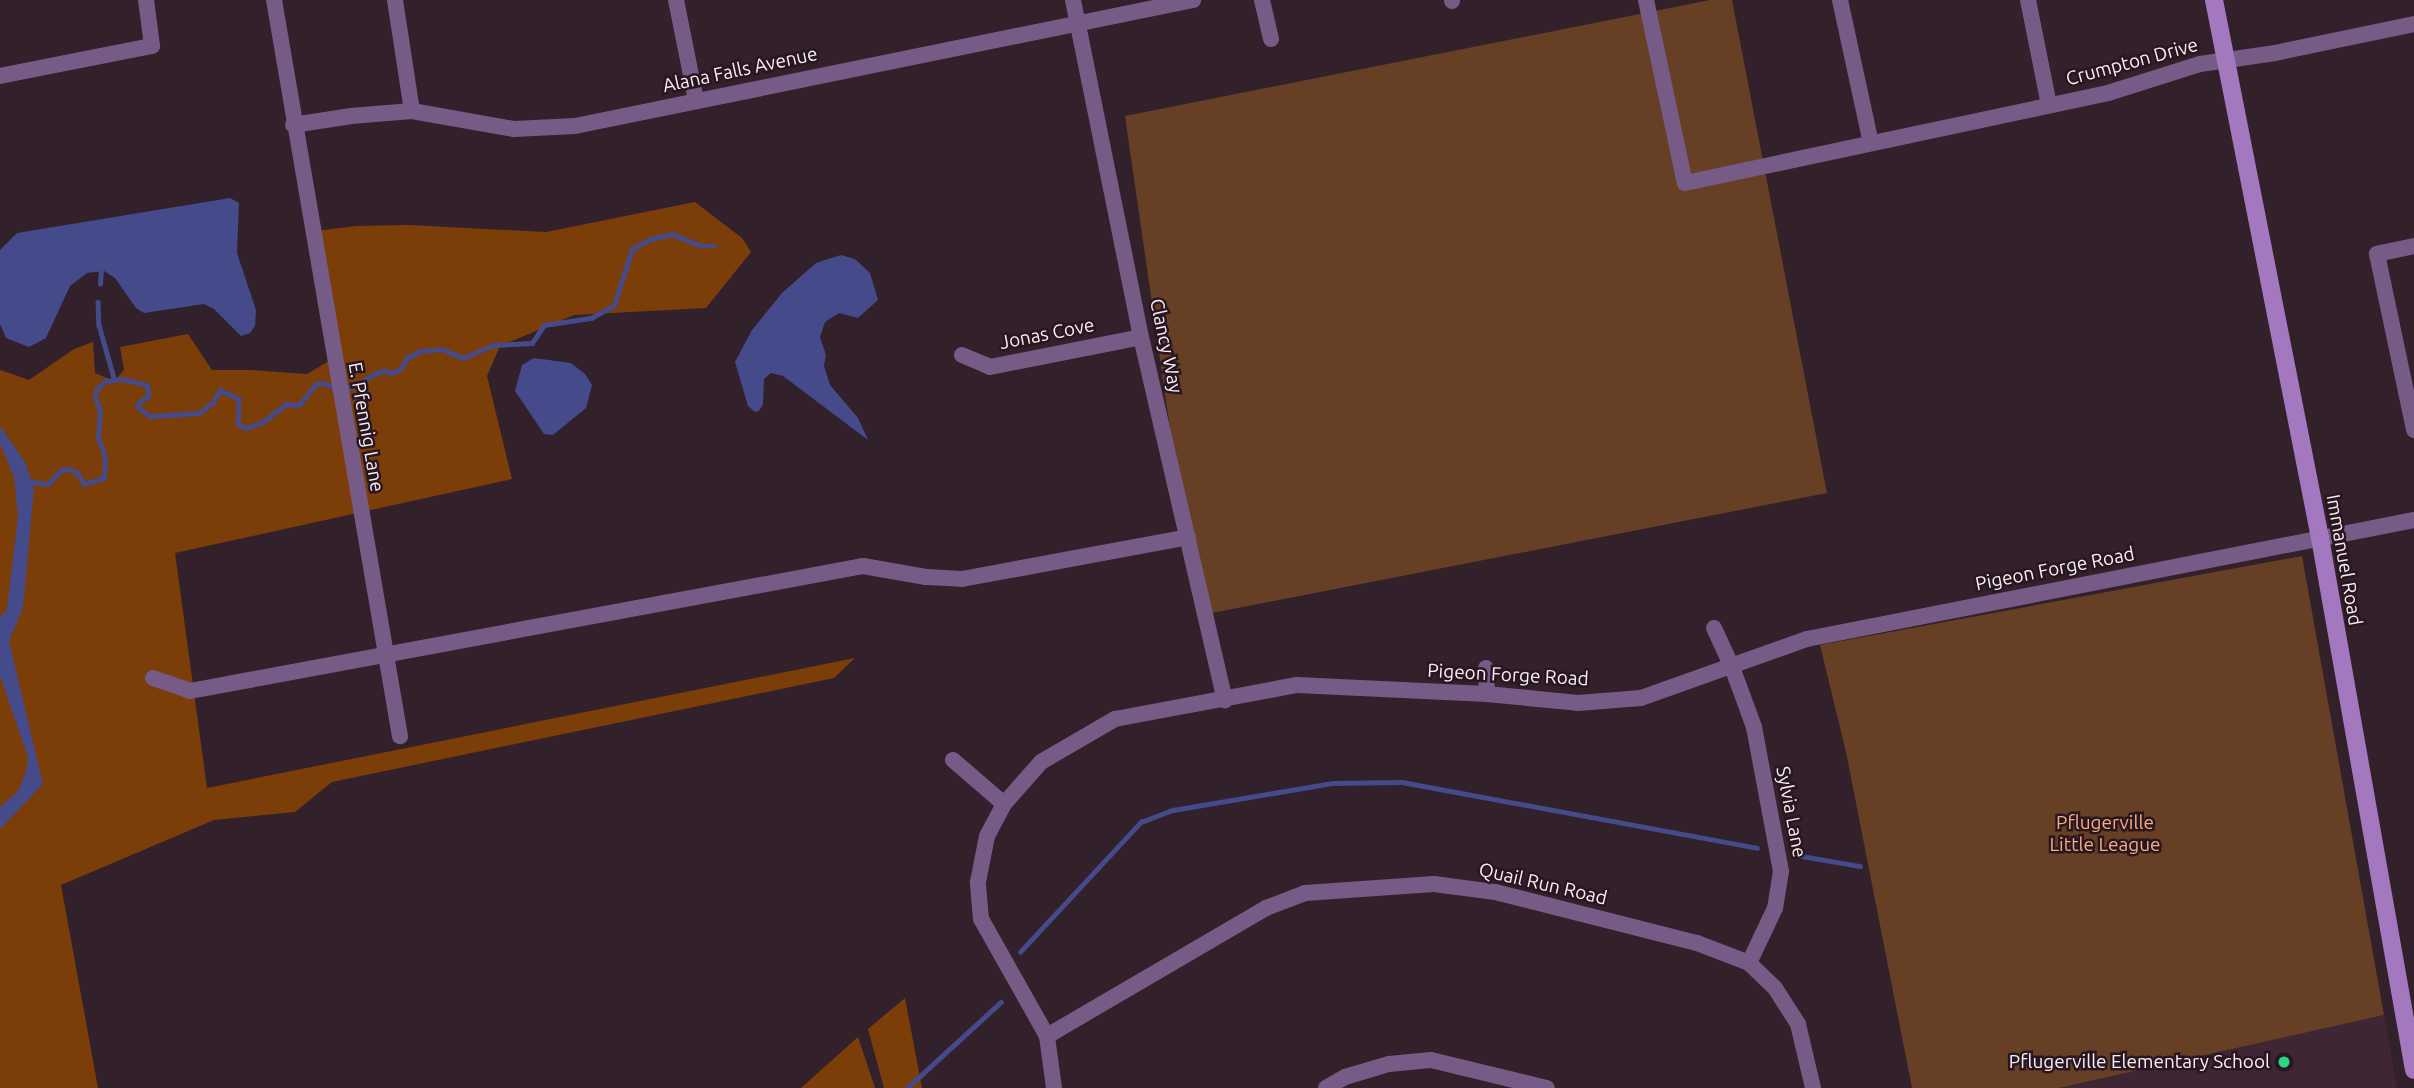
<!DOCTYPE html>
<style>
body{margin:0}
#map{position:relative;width:2414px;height:1088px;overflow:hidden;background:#32202a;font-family:Ubuntu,sans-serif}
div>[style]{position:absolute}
.built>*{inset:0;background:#3f2634}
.green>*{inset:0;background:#663f25}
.forest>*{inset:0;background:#7c3e08}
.water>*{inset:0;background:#454a8a}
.stream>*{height:4.5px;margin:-2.25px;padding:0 2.25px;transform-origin:2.25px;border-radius:2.25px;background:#454a8a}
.street>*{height:16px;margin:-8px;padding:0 8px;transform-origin:8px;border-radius:8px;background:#765b87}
.secondary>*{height:18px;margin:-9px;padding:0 9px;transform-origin:9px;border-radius:9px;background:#a378bf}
.dots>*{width:19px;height:19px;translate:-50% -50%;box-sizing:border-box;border:4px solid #281720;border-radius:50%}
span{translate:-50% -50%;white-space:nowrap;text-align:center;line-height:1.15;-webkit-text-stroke:5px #281720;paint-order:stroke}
.street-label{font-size:19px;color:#faeef4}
.park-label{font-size:19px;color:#f9ae7e}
.poi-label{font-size:19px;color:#faeef4}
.right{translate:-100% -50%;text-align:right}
</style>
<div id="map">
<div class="built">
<i style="clip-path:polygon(2384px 1015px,2397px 1088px,2059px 1088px)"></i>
</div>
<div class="green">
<i style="clip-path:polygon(1710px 0,1732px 0,1827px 493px,1197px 616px,1125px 116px)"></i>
<i style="clip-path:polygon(2302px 556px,2384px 1015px,2059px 1088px,1912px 1088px,1846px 752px,1820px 645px)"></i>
</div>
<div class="forest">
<i style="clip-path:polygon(695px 202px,742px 238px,751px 252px,706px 308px,574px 315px,500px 346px,487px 376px,512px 479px,175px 553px,207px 788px,855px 658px,834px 678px,332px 782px,295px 812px,214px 820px,61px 885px,98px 1088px,0 1088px,0 370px,29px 380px,74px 349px,93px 342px,95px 373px,114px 381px,124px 370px,120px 347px,188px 334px,212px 370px,252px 370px,307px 374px,329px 361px,316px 231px,356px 226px,409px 225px,546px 232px)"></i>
<i style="clip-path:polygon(905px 998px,922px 1088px,884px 1088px,868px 1029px)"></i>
<i style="clip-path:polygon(858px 1037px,875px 1088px,801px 1088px)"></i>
</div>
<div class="water">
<i style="clip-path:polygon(230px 198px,239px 203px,237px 253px,256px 310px,255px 326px,250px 333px,241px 336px,214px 309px,204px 304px,144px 313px,136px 308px,115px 278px,104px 271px,87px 273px,70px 286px,46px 338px,29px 347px,6px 338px,0 324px,0 250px,17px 233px)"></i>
<i style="clip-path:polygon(841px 255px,855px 259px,870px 273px,878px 300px,858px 318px,839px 313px,825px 322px,820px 337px,826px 355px,824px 366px,830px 385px,858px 418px,868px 440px,783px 376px,771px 373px,764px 379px,763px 404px,759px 411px,755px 412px,748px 406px,735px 362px,752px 330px,782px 293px,816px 263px)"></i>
<i style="clip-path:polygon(534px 358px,571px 363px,585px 374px,592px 385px,586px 408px,553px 435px,544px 434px,515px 391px,522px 365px)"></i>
<i style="clip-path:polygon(0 426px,25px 462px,34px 488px,23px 608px,9px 641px,43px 784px,0 829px,0 807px,18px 791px,26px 772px,28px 757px,0 676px,0 618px,7px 609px,18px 517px,14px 477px,0 444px)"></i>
</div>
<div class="stream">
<i style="left:100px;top:284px;width:15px;rotate:-86deg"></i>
<i style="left:98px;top:302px;width:23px;rotate:88deg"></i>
<i style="left:99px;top:325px;width:55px;rotate:74.2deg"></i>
<i style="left:26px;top:481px;width:22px;rotate:8deg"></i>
<i style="left:48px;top:484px;width:19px;rotate:-47deg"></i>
<i style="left:61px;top:470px;width:8px;rotate:-7deg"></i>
<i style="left:69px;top:469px;width:10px;rotate:24deg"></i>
<i style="left:78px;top:473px;width:13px;rotate:61deg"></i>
<i style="left:84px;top:484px;width:21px;rotate:-17deg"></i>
<i style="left:104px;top:478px;width:20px;rotate:-87deg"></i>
<i style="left:105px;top:458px;width:21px;rotate:-109deg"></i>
<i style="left:98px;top:438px;width:27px;rotate:-86deg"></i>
<i style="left:100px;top:411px;width:14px;rotate:-111deg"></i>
<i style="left:95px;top:398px;width:8px;rotate:-83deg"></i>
<i style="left:96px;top:390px;width:13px;rotate:-45deg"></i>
<i style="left:105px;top:381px;width:18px;rotate:-6deg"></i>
<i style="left:123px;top:379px;width:25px;rotate:14deg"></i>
<i style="left:147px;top:385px;width:11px;rotate:80deg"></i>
<i style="left:149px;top:396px;width:12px;rotate:145deg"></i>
<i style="left:139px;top:403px;width:4px;rotate:104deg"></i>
<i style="left:138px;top:407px;width:15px;rotate:37deg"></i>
<i style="left:150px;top:416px;width:49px;rotate:-3.5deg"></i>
<i style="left:199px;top:413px;width:18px;rotate:-38deg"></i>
<i style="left:213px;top:402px;width:14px;rotate:-60deg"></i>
<i style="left:220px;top:390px;width:21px;rotate:25deg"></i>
<i style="left:239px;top:399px;width:25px;rotate:92deg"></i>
<i style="left:238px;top:424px;width:9px;rotate:27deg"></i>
<i style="left:246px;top:428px;width:18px;rotate:-19deg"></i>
<i style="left:263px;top:422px;width:29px;rotate:-38deg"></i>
<i style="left:286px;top:404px;width:13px;rotate:4deg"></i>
<i style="left:299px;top:405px;width:27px;rotate:-51deg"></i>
<i style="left:316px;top:384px;width:7px;rotate:-8deg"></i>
<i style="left:323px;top:383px;width:17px;rotate:21deg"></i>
<i style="left:339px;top:389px;width:12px;rotate:-5deg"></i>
<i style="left:351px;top:388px;width:27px;rotate:-31deg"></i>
<i style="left:374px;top:374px;width:10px;rotate:-17deg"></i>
<i style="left:384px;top:371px;width:9px;rotate:13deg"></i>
<i style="left:393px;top:373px;width:9px;rotate:-32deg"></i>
<i style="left:401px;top:368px;width:12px;rotate:-59deg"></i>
<i style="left:407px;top:358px;width:16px;rotate:-27deg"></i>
<i style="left:421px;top:351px;width:21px;rotate:-5deg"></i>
<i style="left:442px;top:349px;width:23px;rotate:23deg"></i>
<i style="left:463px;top:358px;width:34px;rotate:-23deg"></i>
<i style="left:494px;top:345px;width:38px;rotate:-3deg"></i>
<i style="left:532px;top:343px;width:22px;rotate:-56deg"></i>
<i style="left:544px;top:325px;width:48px;rotate:-8.5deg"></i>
<i style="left:591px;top:318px;width:26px;rotate:-29deg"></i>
<i style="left:614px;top:305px;width:59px;rotate:-72.2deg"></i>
<i style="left:632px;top:249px;width:21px;rotate:-28deg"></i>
<i style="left:651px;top:239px;width:22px;rotate:-13deg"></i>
<i style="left:672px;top:234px;width:31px;rotate:22deg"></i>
<i style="left:701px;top:246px;width:14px"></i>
<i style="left:1796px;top:855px;width:65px;rotate:9.8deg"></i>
<i style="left:1020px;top:952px;width:178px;rotate:-47.1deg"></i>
<i style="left:1141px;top:822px;width:34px;rotate:-21deg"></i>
<i style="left:1173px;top:810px;width:162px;rotate:-9.6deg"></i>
<i style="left:1333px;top:783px;width:69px;rotate:-0.8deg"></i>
<i style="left:1402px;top:782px;width:361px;rotate:10.5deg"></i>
<i style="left:907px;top:1088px;width:127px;rotate:-42.5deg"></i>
</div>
<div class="street">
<i style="left:274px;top:0;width:747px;rotate:80.29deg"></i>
<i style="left:395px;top:0;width:112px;rotate:81.3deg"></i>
<i style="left:676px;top:0;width:102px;rotate:78.7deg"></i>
<i style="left:1073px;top:0;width:344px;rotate:78.6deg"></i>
<i style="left:1141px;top:337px;width:373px;rotate:77deg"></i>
<i style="left:1262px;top:0;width:40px;rotate:77deg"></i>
<i style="left:1452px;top:0;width:1px;rotate:90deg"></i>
<i style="left:1646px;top:0;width:187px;rotate:78deg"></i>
<i style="left:1685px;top:183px;width:432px;rotate:-12deg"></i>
<i style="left:2108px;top:93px;width:96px;rotate:-17.5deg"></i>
<i style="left:2200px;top:64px;width:76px;rotate:-8.3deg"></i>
<i style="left:2275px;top:53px;width:142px;rotate:-11.8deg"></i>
<i style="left:1840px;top:0;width:146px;rotate:77.8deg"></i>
<i style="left:2028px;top:0;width:107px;rotate:78.7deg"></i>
<i style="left:0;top:76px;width:155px;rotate:-11.2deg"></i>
<i style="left:152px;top:46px;width:46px;rotate:-97.4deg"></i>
<i style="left:293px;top:125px;width:59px;rotate:-8.8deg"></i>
<i style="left:351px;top:116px;width:61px;rotate:-4.7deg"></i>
<i style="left:412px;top:111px;width:104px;rotate:10deg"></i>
<i style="left:514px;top:129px;width:61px;rotate:-2.8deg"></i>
<i style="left:575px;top:126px;width:631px;rotate:-11.52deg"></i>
<i style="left:2414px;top:246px;width:38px;rotate:168deg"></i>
<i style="left:2377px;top:254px;width:180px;rotate:78.1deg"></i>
<i style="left:962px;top:355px;width:30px;rotate:23deg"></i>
<i style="left:990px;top:367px;width:154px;rotate:-11.2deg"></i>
<i style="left:1714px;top:628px;width:43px;rotate:65.2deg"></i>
<i style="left:1732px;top:667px;width:64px;rotate:69.9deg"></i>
<i style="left:1754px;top:727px;width:147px;rotate:79.4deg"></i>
<i style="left:1781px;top:871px;width:37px;rotate:99deg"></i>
<i style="left:1775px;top:908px;width:61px;rotate:115.3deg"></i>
<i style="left:1486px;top:668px;width:26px;rotate:88deg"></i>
<i style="left:153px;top:678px;width:39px;rotate:19deg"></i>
<i style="left:190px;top:691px;width:685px;rotate:-10.52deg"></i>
<i style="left:863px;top:566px;width:64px;rotate:9.9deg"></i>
<i style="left:926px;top:577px;width:36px;rotate:3deg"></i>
<i style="left:962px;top:579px;width:230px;rotate:-10.5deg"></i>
<i style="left:953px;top:760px;width:67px;rotate:40.8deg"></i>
<i style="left:1047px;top:1036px;width:254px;rotate:-30.3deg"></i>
<i style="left:1266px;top:908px;width:42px;rotate:-21deg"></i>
<i style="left:1305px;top:893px;width:129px;rotate:-4deg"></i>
<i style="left:1434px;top:884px;width:62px;rotate:7.5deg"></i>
<i style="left:1495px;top:892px;width:208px;rotate:14.2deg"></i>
<i style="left:1697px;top:943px;width:56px;rotate:21deg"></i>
<i style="left:1749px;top:963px;width:36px;rotate:44deg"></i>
<i style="left:1775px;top:988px;width:43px;rotate:57.4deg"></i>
<i style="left:1798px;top:1024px;width:66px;rotate:76.8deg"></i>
<i style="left:1054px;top:1088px;width:52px;rotate:-97.7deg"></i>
<i style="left:1047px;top:1036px;width:134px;rotate:-119.4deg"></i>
<i style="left:981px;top:919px;width:37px;rotate:-95deg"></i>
<i style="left:978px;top:882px;width:47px;rotate:-78.9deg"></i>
<i style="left:987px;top:836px;width:36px;rotate:-62deg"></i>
<i style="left:1004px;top:804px;width:56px;rotate:-48.6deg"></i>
<i style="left:1041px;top:762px;width:86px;rotate:-30.2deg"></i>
<i style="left:1115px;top:719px;width:185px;rotate:-10.6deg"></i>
<i style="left:1297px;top:685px;width:190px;rotate:2.7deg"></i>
<i style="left:1487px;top:694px;width:91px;rotate:5.6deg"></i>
<i style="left:1578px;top:703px;width:63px;rotate:-4.5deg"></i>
<i style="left:1641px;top:698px;width:176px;rotate:-19.6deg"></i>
<i style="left:1807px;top:639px;width:619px;rotate:-11.09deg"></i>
<i style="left:1326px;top:1088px;width:22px;rotate:-30deg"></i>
<i style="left:1345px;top:1077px;width:46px;rotate:-16.5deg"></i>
<i style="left:1389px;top:1064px;width:42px;rotate:-5.4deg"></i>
<i style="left:1431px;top:1060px;width:119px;rotate:13.6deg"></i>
</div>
<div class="secondary">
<i style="left:2214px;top:0;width:548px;rotate:78.85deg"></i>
<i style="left:2320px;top:538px;width:540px;rotate:79.98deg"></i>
</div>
<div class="dots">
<i style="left:2284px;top:1062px;background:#29d885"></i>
</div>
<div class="street-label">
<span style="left:2132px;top:62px;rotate:-15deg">Crumpton Drive</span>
<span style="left:740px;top:70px;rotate:-12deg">Alana Falls Avenue</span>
<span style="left:1047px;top:334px;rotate:-11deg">Jonas Cove</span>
<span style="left:1166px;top:346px;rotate:78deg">Clancy Way</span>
<span style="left:366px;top:427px;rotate:80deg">E. Pfennig Lane</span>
<span style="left:2344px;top:560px;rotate:80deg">Immanuel Road</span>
<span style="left:2055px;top:569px;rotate:-11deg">Pigeon Forge Road</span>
<span style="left:1508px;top:675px;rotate:3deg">Pigeon Forge Road</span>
<span style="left:1791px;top:812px;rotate:79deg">Sylvia Lane</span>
<span style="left:1543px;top:884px;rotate:13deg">Quail Run Road</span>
</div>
<div class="park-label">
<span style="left:2105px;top:834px">Pflugerville<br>Little League</span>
</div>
<div class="poi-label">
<span class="right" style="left:2270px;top:1062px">Pflugerville Elementary School</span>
</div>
</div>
